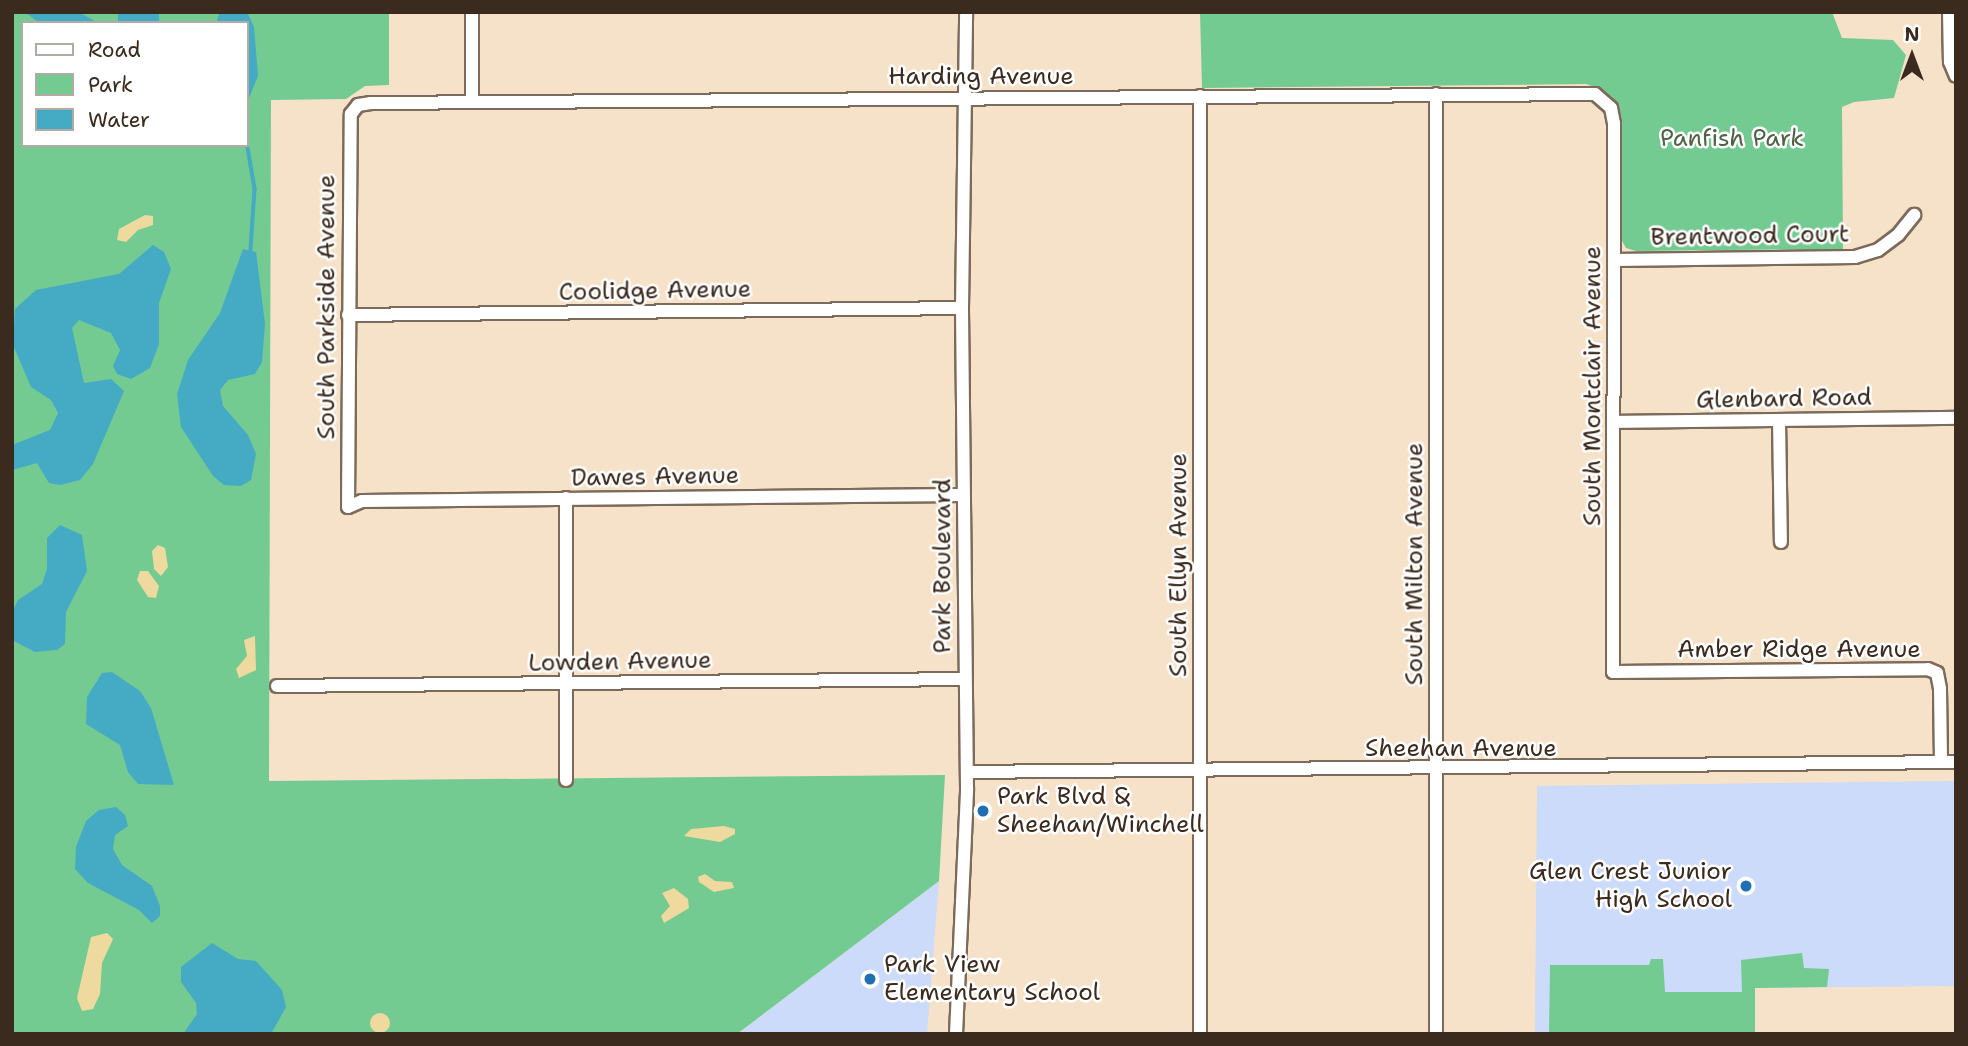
<!DOCTYPE html>
<style>
body{margin:0}
#map{position:relative;width:1968px;height:1046px;overflow:hidden;background:#f6e2c9;font-family:"Shantell Sans",sans-serif}
div>[style]{position:absolute}
.built>*{inset:0;background:#cbdbf9}
.green>*{inset:0;background:#73cb91}
.sand>*{inset:0;background:#eeda9e}
.round{border-radius:50%}
.water>*{inset:0;background:#45aac4;transform-origin:0 0}
.stream>*{height:3.5px;margin:-1.75px;padding:0 1.75px;transform-origin:1.75px;border-radius:1.75px;background:#45aac4}
.roads{filter:drop-shadow(2px 0 #7c6a5a) drop-shadow(-2px 0 #7c6a5a) drop-shadow(0 2px #7c6a5a) drop-shadow(0 -2px #7c6a5a)}
.minor>*{height:12px;margin:-6px;padding:0 6px;transform-origin:6px;border-radius:6px;background:#fff}
.dots>*{width:19px;height:19px;translate:-50% -50%;box-sizing:border-box;border:4px solid #fff;border-radius:50%}
span{translate:-50% -50%;white-space:nowrap;text-align:center;line-height:1.15;-webkit-text-stroke:5px #fff;paint-order:stroke}
.street-label{font-size:24px;color:#3b2a1e}
.park-label{font-size:24px;color:#4f6246}
.poi-label{font-size:24px;color:#3b2a1e}
.left{translate:0 -50%;text-align:left}
.right{translate:-100% -50%;text-align:right}
.frame{position:absolute;inset:0;border:14px solid #3b2a1e;pointer-events:none}
.legend{position:absolute;left:21px;top:21px;width:228px;height:126px;box-sizing:border-box;background:#fff;border:2px solid #b1aaa5;margin:0;padding:9px 12px;list-style:none;font-size:21px;color:#3b2a1e}
.legend li{display:flex;align-items:center;gap:14px;height:35px}
.legend b{width:35px;border:2px solid #b1aaa5}
.north{position:absolute;left:1877px;top:21px;width:70px;height:70px;-webkit-text-stroke:5px #fff;paint-order:stroke;rotate:0deg;font-size:19px;font-weight:700;line-height:28px;text-align:center;color:#3b2a1e}
.north::after{content:'';display:block;margin:auto;width:24px;height:32px;background:#3b2a1e;clip-path:polygon(50% 0,100% 100%,50% 72%,0 100%)}
</style>
<div id="map">
<div class="built">
<i style="clip-path:polygon(1956px 781px,1956px 986px,1755px 988px,1755px 1034px,1535px 1034px,1537px 786px)"></i>
<i style="clip-path:polygon(939px 881px,927px 1034px,737px 1034px)"></i>
</div>
<div class="green">
<i style="clip-path:polygon(evenodd,12px 12px,389px 12px,389px 85px,365px 86px,346px 99px,271px 100px,269px 781px,945px 775px,939px 881px,737px 1034px,12px 1034px,12px 12px,23px 23px,247px 23px,247px 145px,23px 145px,23px 23px)"></i>
<i style="clip-path:polygon(1200px 12px,1832px 12px,1842px 38px,1893px 40px,1906px 55px,1894px 98px,1854px 102px,1842px 107px,1843px 249px,1636px 251px,1626px 248px,1622px 241px,1622px 118px,1603px 90px,1586px 84px,1202px 88px)"></i>
<i style="clip-path:polygon(1802px 953px,1804px 968px,1829px 969px,1827px 987px,1755px 988px,1755px 1034px,1549px 1034px,1550px 965px,1649px 965px,1651px 959px,1663px 959px,1665px 992px,1742px 992px,1741px 960px)"></i>
</div>
<div class="sand">
<i style="clip-path:polygon(145px 215px,153px 216px,153px 225px,138px 230px,126px 242px,117px 240px,119px 229px)"></i>
<i style="clip-path:polygon(158px 545px,165px 548px,168px 567px,161px 576px,154px 569px,152px 551px)"></i>
<i style="clip-path:polygon(140px 571px,148px 571px,159px 586px,156px 598px,148px 597px,137px 580px)"></i>
<i style="clip-path:polygon(255px 636px,256px 670px,239px 678px,236px 669px,247px 656px,244px 640px)"></i>
<i style="clip-path:polygon(724px 826px,735px 829px,735px 834px,720px 842px,684px 836px,691px 829px)"></i>
<i style="clip-path:polygon(705px 874px,715px 881px,732px 882px,734px 888px,714px 892px,699px 882px,698px 877px)"></i>
<i style="clip-path:polygon(674px 888px,688px 899px,689px 908px,664px 923px,661px 916px,670px 906px,662px 893px)"></i>
<i style="clip-path:polygon(107px 933px,113px 939px,102px 963px,100px 994px,93px 1009px,82px 1011px,77px 998px,91px 937px)"></i>
<i class="round" style="left:370px;top:1013px;width:20px;height:20px"></i>
</div>
<div class="water">
<i style="clip-path:polygon(25px 12px,79px 12px,98px 23px,39px 23px)"></i>
<i style="left:118px;top:12px;width:41px;height:12px"></i>
<i style="clip-path:polygon(220px 12px,247px 12px,254px 27px,258px 76px,249px 98px,247px 131px,247px 23px,216px 23px)"></i>
<i style="clip-path:polygon(153px 245px,164px 252px,171px 269px,159px 303px,159px 344px,150px 368px,131px 379px,117px 374px,113px 366px,120px 350px,111px 333px,79px 320px,72px 328px,84px 383px,111px 379px,124px 391px,93px 464px,80px 480px,60px 485px,49px 483px,37px 463px,12px 470px,12px 445px,50px 430px,58px 413px,51px 400px,31px 387px,13px 345px,15px 309px,36px 290px,119px 274px)"></i>
<i style="clip-path:polygon(243px 249px,256px 252px,265px 324px,262px 362px,255px 374px,228px 380px,220px 390px,223px 406px,248px 435px,256px 454px,251px 480px,241px 486px,224px 485px,213px 476px,181px 427px,177px 394px,188px 360px,220px 313px)"></i>
<i style="clip-path:polygon(60px 525px,82px 535px,87px 571px,66px 612px,65px 644px,57px 650px,35px 652px,12px 640px,12px 612px,18px 600px,42px 584px,47px 569px,47px 538px)"></i>
<i style="clip-path:polygon(112px 672px,140px 691px,151px 708px,174px 785px,138px 784px,128px 772px,120px 745px,86px 724px,87px 697px,102px 673px)"></i>
<i style="clip-path:polygon(116px 807px,125px 815px,128px 826px,115px 835px,113px 849px,122px 865px,152px 886px,160px 906px,160px 916px,152px 923px,139px 910px,88px 883px,75px 869px,76px 847px,86px 821px,99px 810px)"></i>
<i style="clip-path:polygon(212px 943px,238px 959px,256px 961px,282px 990px,286px 1007px,271px 1034px,183px 1034px,197px 1014px,196px 1003px,181px 982px,181px 967px)"></i>
</div>
<div class="stream">
<i style="left:247px;top:142px;width:48px;rotate:80.3deg"></i>
<i style="left:255px;top:189px;width:61px;rotate:93.8deg"></i>
</div>
<div class="roads">
<div class="minor">
<i style="left:472px;top:12px;width:90px;rotate:90deg"></i>
<i style="left:1949px;top:12px;width:50px;rotate:88.9deg"></i>
<i style="left:1950px;top:62px;width:15px;rotate:67deg"></i>
<i style="left:1436px;top:94px;width:940px;rotate:90deg"></i>
<i style="left:1200px;top:96px;width:938px;rotate:90deg"></i>
<i style="left:1614px;top:260px;width:241px;rotate:-0.7deg"></i>
<i style="left:1855px;top:257px;width:24px;rotate:-17deg"></i>
<i style="left:1878px;top:250px;width:25px;rotate:-37deg"></i>
<i style="left:1898px;top:235px;width:26px;rotate:-51deg"></i>
<i style="left:348px;top:315px;width:614px;rotate:-0.65deg"></i>
<i style="left:1779px;top:420px;width:122px;rotate:89.1deg"></i>
<i style="left:1614px;top:422px;width:342px;rotate:-0.7deg"></i>
<i style="left:963px;top:495px;width:601px;rotate:179.43deg"></i>
<i style="left:362px;top:501px;width:15px;rotate:157deg"></i>
<i style="left:348px;top:507px;width:393px;rotate:-89.6deg"></i>
<i style="left:351px;top:114px;width:11px;rotate:-52deg"></i>
<i style="left:358px;top:105px;width:13px;rotate:-9deg"></i>
<i style="left:371px;top:103px;width:1224px;rotate:-0.42deg"></i>
<i style="left:1595px;top:94px;width:21px;rotate:41deg"></i>
<i style="left:1611px;top:108px;width:15px;rotate:79deg"></i>
<i style="left:1614px;top:123px;width:549px;rotate:90.1deg"></i>
<i style="left:1613px;top:672px;width:315px;rotate:-0.5deg"></i>
<i style="left:1928px;top:669px;width:10px;rotate:24deg"></i>
<i style="left:1937px;top:673px;width:16px;rotate:79deg"></i>
<i style="left:1940px;top:689px;width:73px;rotate:89.2deg"></i>
<i style="left:277px;top:686px;width:687px;rotate:-0.58deg"></i>
<i style="left:967px;top:772px;width:989px;rotate:-0.58deg"></i>
<i style="left:566px;top:780px;width:282px;rotate:-90deg"></i>
<i style="left:956px;top:1034px;width:246px;rotate:-87.4deg"></i>
<i style="left:967px;top:788px;width:480px;rotate:-90.6deg"></i>
<i style="left:962px;top:308px;width:296px;rotate:-89.2deg"></i>
</div>
</div>
<div class="dots">
<i style="left:983px;top:811px;background:#1f6fb2"></i>
<i style="left:1746px;top:886px;background:#1f6fb2"></i>
<i style="left:870px;top:979px;background:#1f6fb2"></i>
</div>
<div class="street-label">
<span style="left:981px;top:77px">Harding Avenue</span>
<span style="left:1750px;top:236px;rotate:-1deg">Brentwood Court</span>
<span style="left:655px;top:291px;rotate:-1deg">Coolidge Avenue</span>
<span style="left:327px;top:307px;rotate:-90deg">South Parkside Avenue</span>
<span style="left:1593px;top:386px;rotate:-90deg">South Montclair Avenue</span>
<span style="left:1784px;top:399px;rotate:-1deg">Glenbard Road</span>
<span style="left:655px;top:477px;rotate:-1deg">Dawes Avenue</span>
<span style="left:1415px;top:564px;rotate:-90deg">South Milton Avenue</span>
<span style="left:1179px;top:565px;rotate:-90deg">South Ellyn Avenue</span>
<span style="left:943px;top:566px;rotate:-90deg">Park Boulevard</span>
<span style="left:1799px;top:650px">Amber Ridge Avenue</span>
<span style="left:620px;top:662px;rotate:-1deg">Lowden Avenue</span>
<span style="left:1461px;top:749px">Sheehan Avenue</span>
</div>
<div class="park-label">
<span style="left:1732px;top:139px">Panfish Park</span>
</div>
<div class="poi-label">
<span class="left" style="left:997px;top:811px">Park Blvd &amp;<br>Sheehan/Winchell</span>
<span class="right" style="left:1732px;top:886px">Glen Crest Junior<br>High School</span>
<span class="left" style="left:884px;top:979px">Park View<br>Elementary School</span>
</div>
<div class="frame"></div>
<ul class="legend">
<li><b style="height:9px;background:#fff"></b>Road</li>
<li><b style="height:19px;background:#73cb91"></b>Park</li>
<li><b style="height:19px;background:#45aac4"></b>Water</li>
</ul>
<div class="north">N</div>
</div>
